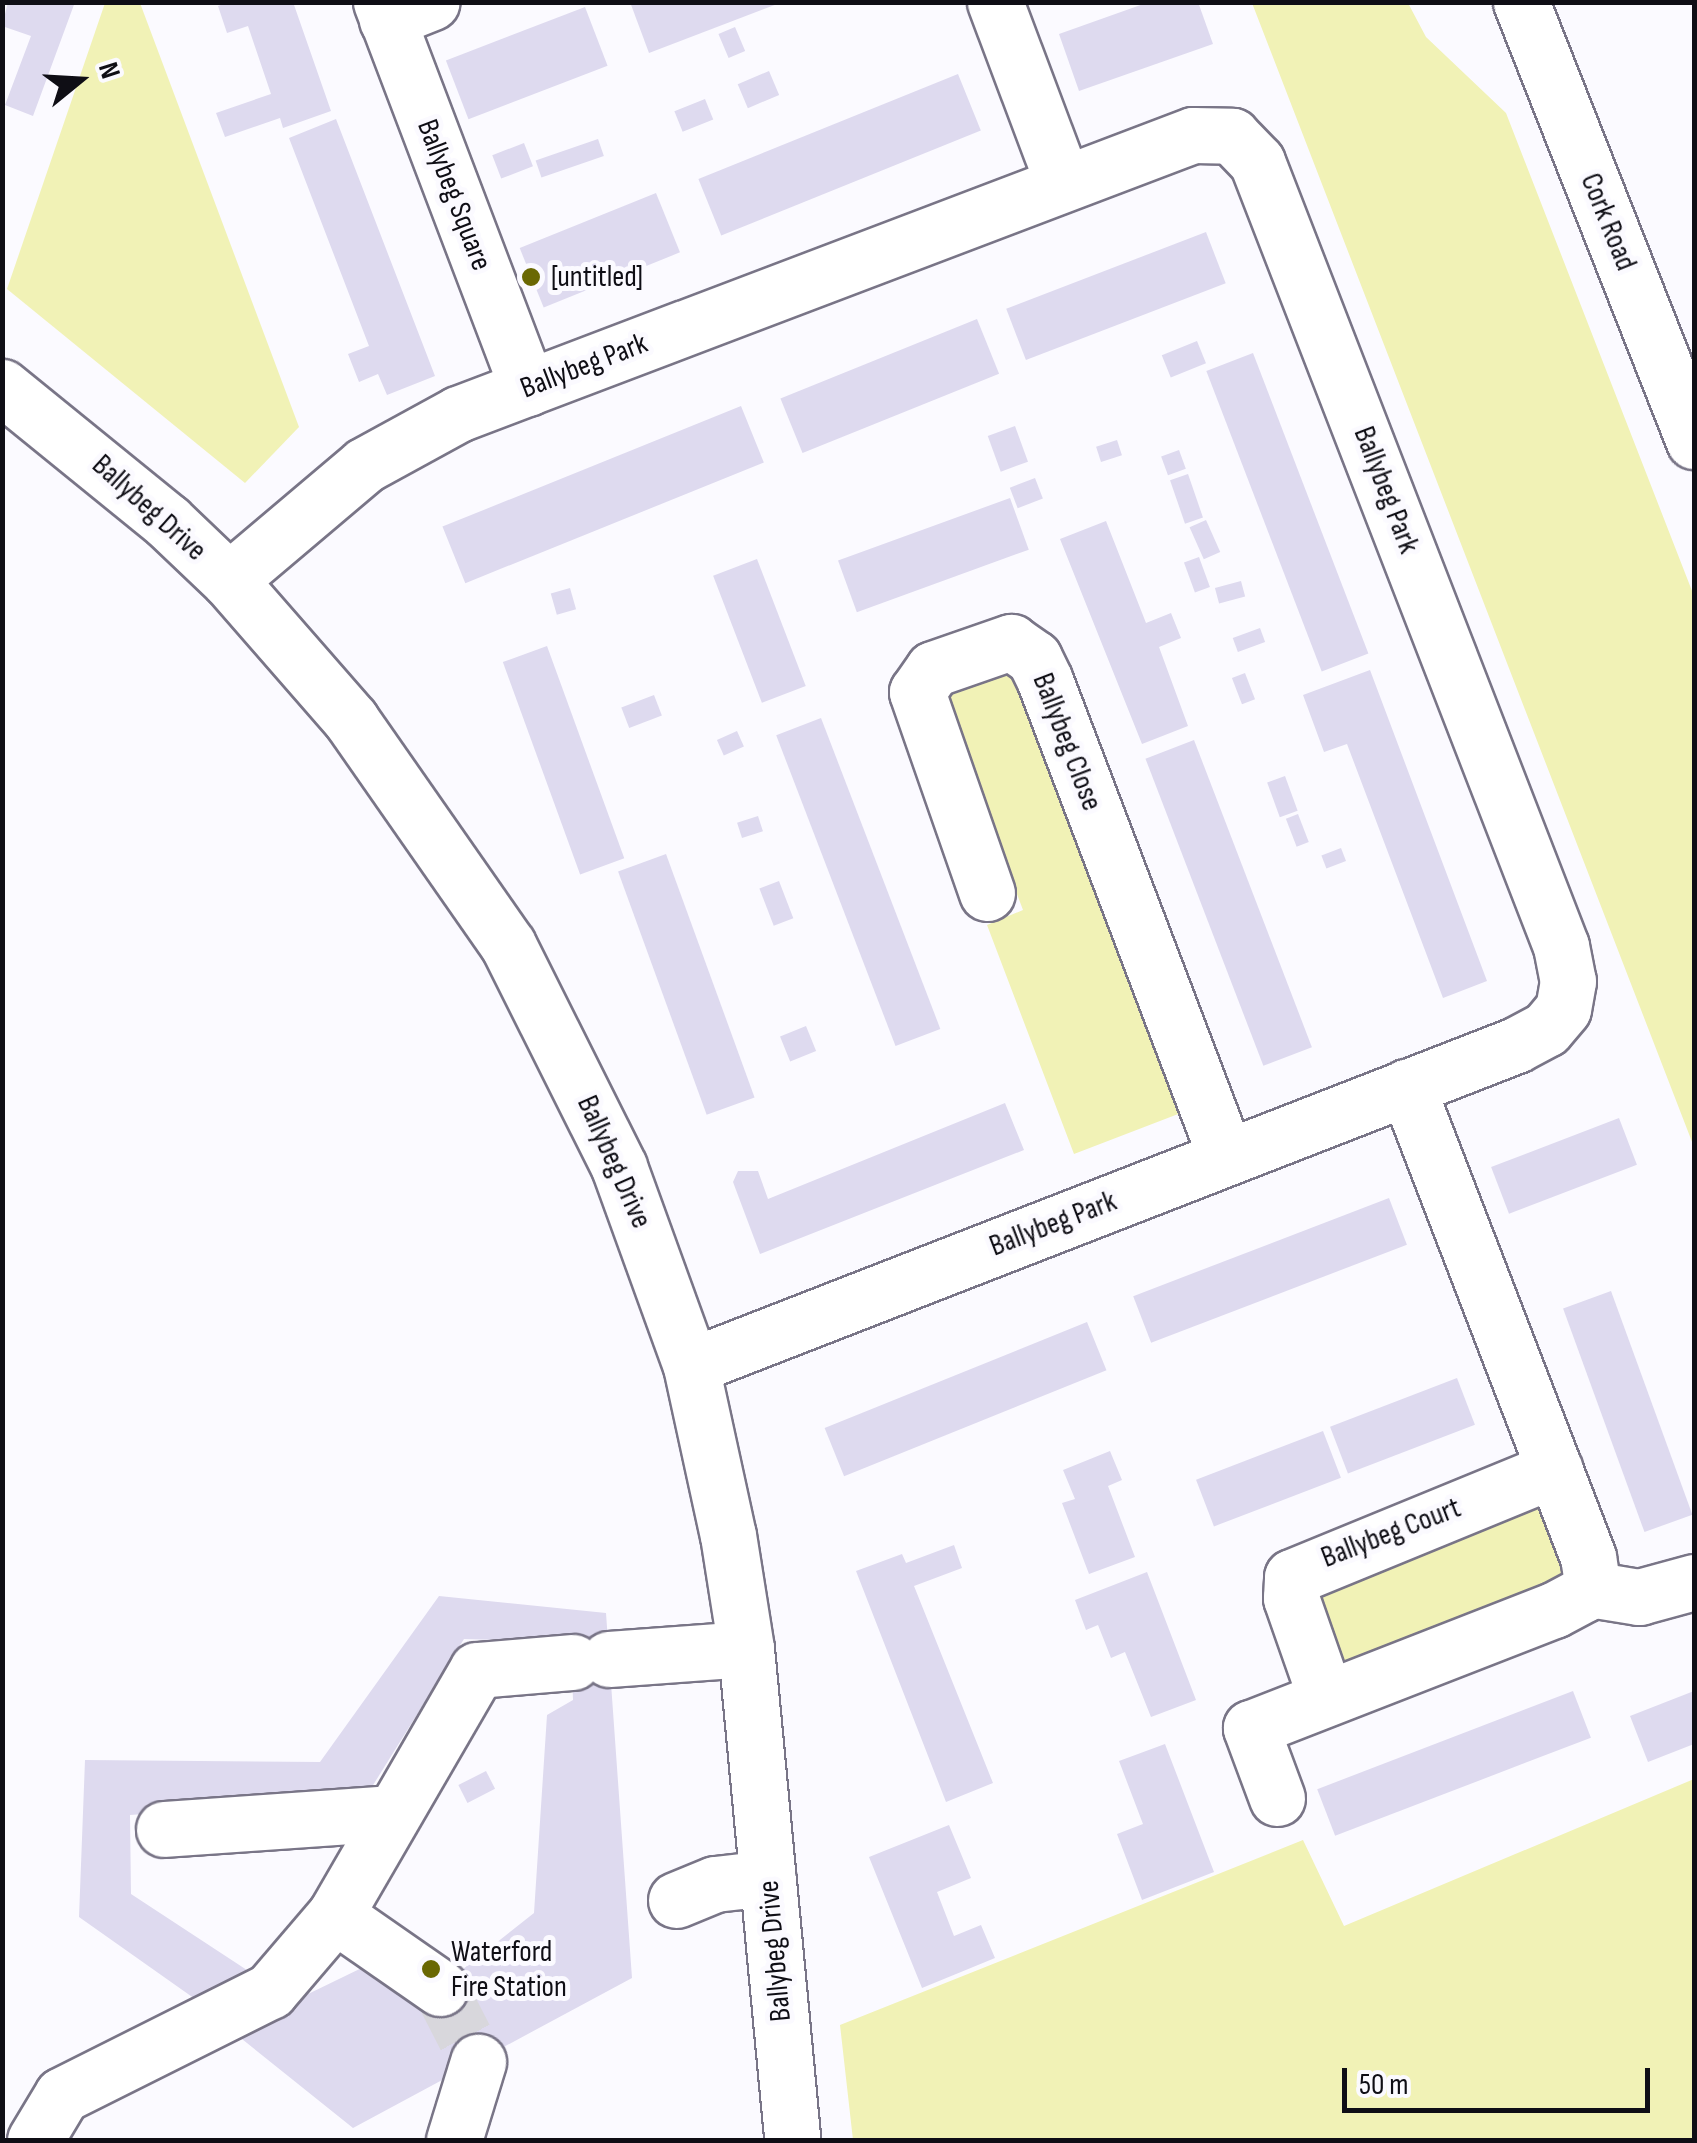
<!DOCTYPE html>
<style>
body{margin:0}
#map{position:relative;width:1697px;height:2143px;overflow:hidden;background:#fbfaff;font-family:"Sofia Sans Condensed",sans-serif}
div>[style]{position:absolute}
.green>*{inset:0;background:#f1f2b6;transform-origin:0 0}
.building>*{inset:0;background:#dedaef;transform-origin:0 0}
.minor-tunnel>*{height:55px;margin-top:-27.5px;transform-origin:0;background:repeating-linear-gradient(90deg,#d8d7dc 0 55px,transparent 0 83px)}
.roads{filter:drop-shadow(2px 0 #797587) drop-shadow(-2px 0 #797587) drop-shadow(0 2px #797587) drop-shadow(0 -2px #797587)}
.minor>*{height:55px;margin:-27.5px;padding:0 27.5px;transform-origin:27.5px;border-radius:27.5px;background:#fff}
.major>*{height:55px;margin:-27.5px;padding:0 27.5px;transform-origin:27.5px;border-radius:27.5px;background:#fff}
.dots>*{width:28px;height:28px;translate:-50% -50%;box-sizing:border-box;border:5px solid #fbfaff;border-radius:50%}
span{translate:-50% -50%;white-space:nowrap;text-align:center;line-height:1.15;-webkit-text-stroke:10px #fbfaff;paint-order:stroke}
.street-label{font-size:30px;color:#0f0e15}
.poi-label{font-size:30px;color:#0f0e15}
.left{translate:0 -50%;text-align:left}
.frame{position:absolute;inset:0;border:5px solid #0f0e15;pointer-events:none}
.north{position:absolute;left:30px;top:30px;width:100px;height:100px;-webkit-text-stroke:8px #fbfaff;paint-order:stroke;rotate:72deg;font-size:28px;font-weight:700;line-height:40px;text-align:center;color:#0f0e15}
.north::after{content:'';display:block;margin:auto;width:35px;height:45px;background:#0f0e15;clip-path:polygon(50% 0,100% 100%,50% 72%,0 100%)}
.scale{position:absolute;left:1342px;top:2068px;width:308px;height:45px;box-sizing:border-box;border:5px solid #0f0e15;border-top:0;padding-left:12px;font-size:30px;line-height:35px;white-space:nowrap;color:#0f0e15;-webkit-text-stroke:8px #fbfaff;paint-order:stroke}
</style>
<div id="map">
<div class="green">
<i style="clip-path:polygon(105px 3px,140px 3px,299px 427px,245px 483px,7px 289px)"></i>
<i style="clip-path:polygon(1252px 3px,1408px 3px,1426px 37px,1506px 113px,1694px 596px,1694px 1147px)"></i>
<i style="clip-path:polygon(1018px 670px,1186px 1111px,1074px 1154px,987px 925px,1023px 910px,943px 698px)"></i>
<i style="left:1536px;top:1500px;width:86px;height:248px;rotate:69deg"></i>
<i style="clip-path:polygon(1694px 1779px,1694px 2140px,853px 2140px,840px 2025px,1303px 1840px,1344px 1926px)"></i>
</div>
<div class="building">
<i style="clip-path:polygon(8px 2px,75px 2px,33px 116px,5px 105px,31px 36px,2px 26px)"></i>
<i style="clip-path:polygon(229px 2px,293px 2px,331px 111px,283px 128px,280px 118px,225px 137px,216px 113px,271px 94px,248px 26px,227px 33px,218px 6px)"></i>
<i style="clip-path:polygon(630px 2px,780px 2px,780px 3px,649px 53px)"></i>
<i style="clip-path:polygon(1149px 2px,1198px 2px,1213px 44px,1079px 91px,1059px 34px)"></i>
<i style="left:585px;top:7px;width:63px;height:149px;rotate:69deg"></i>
<i style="left:735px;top:27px;width:26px;height:18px;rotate:67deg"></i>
<i style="left:769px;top:71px;width:26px;height:34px;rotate:67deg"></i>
<i style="left:958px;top:74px;width:61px;height:280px;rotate:68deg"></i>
<i style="left:705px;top:99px;width:22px;height:33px;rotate:68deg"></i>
<i style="clip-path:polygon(336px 119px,435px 376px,387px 395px,378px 374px,359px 382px,348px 354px,369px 346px,289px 138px)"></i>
<i style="left:598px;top:139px;width:18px;height:66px;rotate:71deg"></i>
<i style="left:524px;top:143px;width:25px;height:34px;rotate:69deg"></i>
<i style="left:656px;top:193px;width:64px;height:147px;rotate:68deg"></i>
<i style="left:1206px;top:232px;width:55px;height:214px;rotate:69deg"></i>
<i style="left:977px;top:319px;width:59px;height:212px;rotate:68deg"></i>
<i style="left:1197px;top:341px;width:24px;height:38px;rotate:68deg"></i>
<i style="left:1253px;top:353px;width:322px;height:50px;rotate:69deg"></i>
<i style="left:741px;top:406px;width:61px;height:322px;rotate:68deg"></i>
<i style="left:1015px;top:426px;width:38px;height:29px;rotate:70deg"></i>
<i style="left:1117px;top:440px;width:16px;height:22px;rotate:72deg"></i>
<i style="left:1179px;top:450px;width:20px;height:19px;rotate:70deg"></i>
<i style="left:1188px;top:474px;width:46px;height:19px;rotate:71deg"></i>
<i style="left:1035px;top:478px;width:22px;height:27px;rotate:69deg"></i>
<i style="left:1010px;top:498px;width:55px;height:183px;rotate:70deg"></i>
<i style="left:1206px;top:520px;width:35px;height:18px;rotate:66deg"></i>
<i style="clip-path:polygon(1106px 521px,1146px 623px,1171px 613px,1181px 638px,1159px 647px,1188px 726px,1142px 744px,1060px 539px)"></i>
<i style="left:1199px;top:557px;width:32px;height:16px;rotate:70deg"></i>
<i style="left:757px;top:559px;width:136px;height:47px;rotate:69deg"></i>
<i style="left:1241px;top:581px;width:16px;height:27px;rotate:75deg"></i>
<i style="left:570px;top:588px;width:22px;height:20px;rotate:74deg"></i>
<i style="left:1260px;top:628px;width:15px;height:29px;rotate:70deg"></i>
<i style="left:547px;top:646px;width:226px;height:47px;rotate:70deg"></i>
<i style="clip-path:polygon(1370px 670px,1487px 981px,1443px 998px,1347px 744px,1324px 752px,1303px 695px)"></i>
<i style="left:1245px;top:673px;width:28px;height:14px;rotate:69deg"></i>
<i style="left:654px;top:695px;width:22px;height:35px;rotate:69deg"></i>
<i style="left:821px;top:718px;width:333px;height:48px;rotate:69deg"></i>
<i style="left:737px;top:731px;width:17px;height:22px;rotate:66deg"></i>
<i style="left:1194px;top:740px;width:329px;height:52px;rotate:69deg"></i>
<i style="left:1285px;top:776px;width:37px;height:19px;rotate:70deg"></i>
<i style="left:1298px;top:814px;width:30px;height:13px;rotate:69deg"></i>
<i style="left:758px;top:816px;width:16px;height:22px;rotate:72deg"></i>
<i style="left:1341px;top:848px;width:14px;height:21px;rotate:69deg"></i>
<i style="left:666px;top:854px;width:259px;height:51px;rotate:70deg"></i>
<i style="left:779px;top:881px;width:40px;height:21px;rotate:69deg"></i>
<i style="left:806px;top:1026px;width:27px;height:28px;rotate:68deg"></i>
<i style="clip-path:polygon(1005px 1103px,1024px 1150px,760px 1254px,733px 1182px,738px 1171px,758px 1171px,768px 1199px)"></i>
<i style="left:1619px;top:1118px;width:50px;height:137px;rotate:69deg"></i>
<i style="left:1389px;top:1198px;width:50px;height:274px;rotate:69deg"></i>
<i style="left:1611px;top:1291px;width:238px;height:51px;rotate:70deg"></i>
<i style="left:1087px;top:1322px;width:52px;height:283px;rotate:68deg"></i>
<i style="left:1457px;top:1378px;width:50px;height:136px;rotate:69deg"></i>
<i style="left:1323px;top:1431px;width:50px;height:136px;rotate:69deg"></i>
<i style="clip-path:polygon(1110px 1451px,1122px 1480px,1108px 1486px,1135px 1557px,1089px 1574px,1062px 1503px,1075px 1499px,1063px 1470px)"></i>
<i style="clip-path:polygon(954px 1545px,962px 1568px,914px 1586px,993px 1783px,946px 1802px,856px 1571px,902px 1554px,906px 1563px)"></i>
<i style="clip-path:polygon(1147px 1572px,1196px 1700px,1151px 1717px,1125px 1652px,1111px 1658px,1098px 1625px,1086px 1630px,1075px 1600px)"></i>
<i style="clip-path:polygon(439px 1596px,606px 1613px,632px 1978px,353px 2128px,232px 2031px,374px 1962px,425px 1999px,534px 1913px,547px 1715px,573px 1700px,571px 1642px,464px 1639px,365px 1798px,130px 1815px,131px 1894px,259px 1978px,205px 2006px,79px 1917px,85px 1760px,320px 1762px)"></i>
<i style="left:1573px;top:1691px;width:50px;height:274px;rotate:69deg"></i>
<i style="clip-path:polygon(1694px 1691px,1694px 1744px,1648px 1762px,1630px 1716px)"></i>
<i style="clip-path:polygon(1165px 1744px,1214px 1872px,1142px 1900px,1117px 1834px,1143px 1824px,1119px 1761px)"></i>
<i style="left:486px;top:1771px;width:20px;height:31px;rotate:63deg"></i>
<i style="clip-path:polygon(949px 1825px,971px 1878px,937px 1892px,954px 1936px,981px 1925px,995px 1958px,922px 1988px,869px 1857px)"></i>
</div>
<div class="minor-tunnel">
<i style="left:440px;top:1988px;width:83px;rotate:62.8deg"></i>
</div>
<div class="roads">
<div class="minor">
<i style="left:381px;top:2px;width:413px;rotate:69.2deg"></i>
<i style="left:995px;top:2px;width:193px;rotate:69.4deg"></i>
<i style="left:387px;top:20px;width:48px;rotate:-21.8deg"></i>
<i style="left:2px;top:387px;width:213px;rotate:39.1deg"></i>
<i style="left:167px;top:521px;width:86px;rotate:43.6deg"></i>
<i style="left:229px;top:580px;width:186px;rotate:48.9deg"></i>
<i style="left:351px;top:720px;width:274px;rotate:55.1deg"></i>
<i style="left:508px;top:945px;width:248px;rotate:63.4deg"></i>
<i style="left:619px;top:1167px;width:212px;rotate:70.1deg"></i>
<i style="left:691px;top:1366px;width:173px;rotate:77.7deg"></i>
<i style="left:728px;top:1535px;width:115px;rotate:81deg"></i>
<i style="left:746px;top:1649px;width:493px;rotate:84.6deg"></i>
<i style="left:229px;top:580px;width:178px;rotate:-40.2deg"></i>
<i style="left:365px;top:465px;width:106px;rotate:-28.7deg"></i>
<i style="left:458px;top:414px;width:786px;rotate:-20.79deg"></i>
<i style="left:1193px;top:135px;width:39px;rotate:1deg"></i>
<i style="left:1232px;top:136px;width:36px;rotate:46deg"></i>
<i style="left:1257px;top:162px;width:841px;rotate:68.81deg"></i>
<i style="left:1561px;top:946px;width:36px;rotate:79deg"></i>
<i style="left:1568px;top:981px;width:28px;rotate:100deg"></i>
<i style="left:1563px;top:1009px;width:26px;rotate:130deg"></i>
<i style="left:1546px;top:1029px;width:34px;rotate:152deg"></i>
<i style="left:1516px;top:1045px;width:885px;rotate:158.74deg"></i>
<i style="left:987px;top:893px;width:213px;rotate:-109.2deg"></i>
<i style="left:917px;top:692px;width:28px;rotate:-55deg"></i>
<i style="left:933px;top:669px;width:83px;rotate:-19.1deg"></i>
<i style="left:1011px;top:642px;width:28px;rotate:35deg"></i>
<i style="left:1034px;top:658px;width:25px;rotate:64deg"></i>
<i style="left:1045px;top:681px;width:509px;rotate:69.18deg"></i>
<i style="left:1590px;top:1589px;width:50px;rotate:9.3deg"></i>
<i style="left:1639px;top:1597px;width:57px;rotate:-15.3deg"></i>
<i style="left:609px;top:1659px;width:137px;rotate:-4.2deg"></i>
<i style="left:1326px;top:1698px;width:106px;rotate:-109.3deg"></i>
<i style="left:1291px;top:1598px;width:21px;rotate:-87deg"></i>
<i style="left:1292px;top:1577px;width:284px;rotate:-22.3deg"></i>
<i style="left:1277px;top:1798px;width:75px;rotate:-110.4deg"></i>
<i style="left:1251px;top:1728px;width:325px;rotate:-21.3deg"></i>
<i style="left:1554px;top:1610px;width:34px;rotate:-28deg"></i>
<i style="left:1584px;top:1594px;width:14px;rotate:-56deg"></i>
<i style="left:1592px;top:1582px;width:25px;rotate:-99deg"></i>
<i style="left:1588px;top:1557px;width:504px;rotate:-111.06deg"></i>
<i style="left:164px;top:1829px;width:227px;rotate:-4deg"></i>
<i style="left:676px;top:1900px;width:42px;rotate:-22.3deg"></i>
<i style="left:715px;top:1884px;width:53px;rotate:-6.5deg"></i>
<i style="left:335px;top:1915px;width:128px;rotate:34.8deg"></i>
<i style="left:35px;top:2140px;width:52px;rotate:-59deg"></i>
<i style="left:62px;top:2095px;width:233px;rotate:-26.6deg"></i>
<i style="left:270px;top:1991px;width:100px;rotate:-49.5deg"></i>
<i style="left:335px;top:1915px;width:283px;rotate:-59.9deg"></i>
<i style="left:477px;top:1670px;width:96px;rotate:-4.8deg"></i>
<i style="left:454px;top:2140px;width:82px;rotate:-72.9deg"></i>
</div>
<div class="major">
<i style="left:1521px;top:2px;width:472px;rotate:68.5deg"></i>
</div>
</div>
<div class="dots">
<i style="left:531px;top:277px;background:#6a6803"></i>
<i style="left:431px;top:1969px;background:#6a6803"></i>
</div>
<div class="street-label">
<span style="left:454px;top:195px;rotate:69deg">Ballybeg Square</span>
<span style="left:1608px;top:222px;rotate:68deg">Cork Road</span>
<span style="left:584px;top:366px;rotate:-21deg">Ballybeg Park</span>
<span style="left:1386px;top:490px;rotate:69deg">Ballybeg Park</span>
<span style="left:149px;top:508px;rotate:42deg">Ballybeg Drive</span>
<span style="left:1067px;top:742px;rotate:69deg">Ballybeg Close</span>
<span style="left:614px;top:1162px;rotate:66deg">Ballybeg Drive</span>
<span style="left:1053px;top:1224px;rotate:-21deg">Ballybeg Park</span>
<span style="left:1391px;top:1533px;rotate:-21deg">Ballybeg Court</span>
<span style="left:775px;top:1951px;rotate:-95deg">Ballybeg Drive</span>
</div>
<div class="poi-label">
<span class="left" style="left:551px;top:277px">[untitled]</span>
<span class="left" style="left:451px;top:1969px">Waterford<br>Fire Station</span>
</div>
<div class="frame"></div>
<div class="north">N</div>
<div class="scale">50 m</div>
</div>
